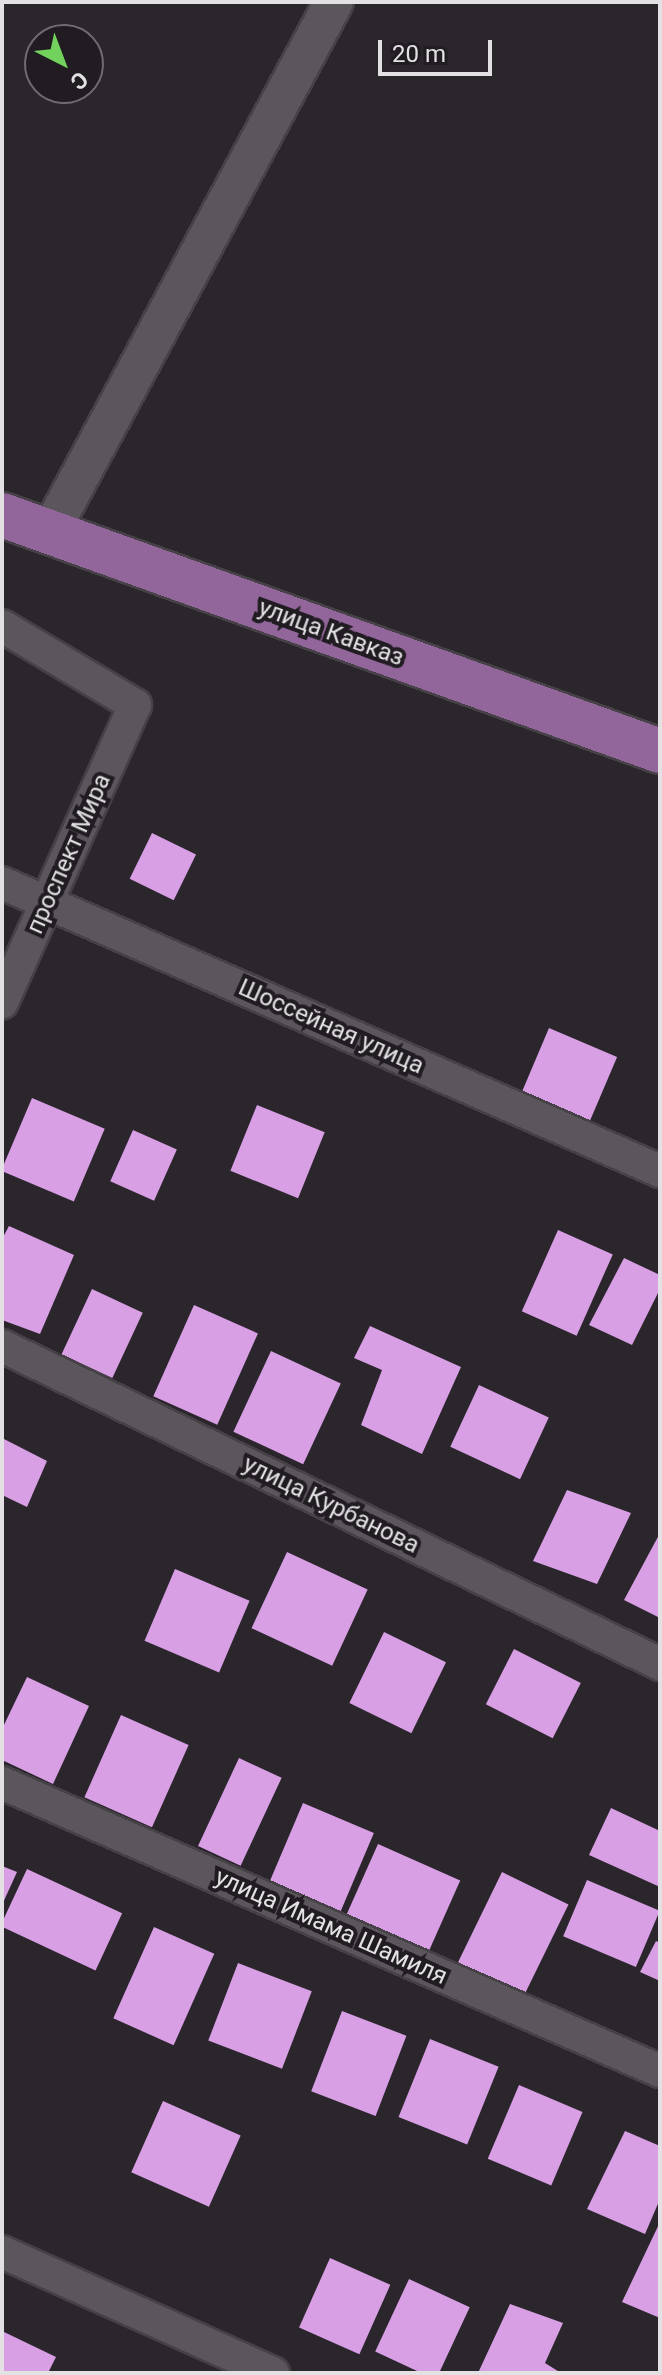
<!DOCTYPE html>
<meta charset="utf-8">
<style>
body{margin:0}
#map{position:relative;width:662px;height:2375px;overflow:hidden;background:#2a262c;font-family:Roboto,sans-serif}
div>[style]{position:absolute}
.building>*{inset:0;background:#d89fe5;transform-origin:0 0}
.roads{filter:drop-shadow(2px 0 #454146) drop-shadow(-2px 0 #454146) drop-shadow(0 2px #454146) drop-shadow(0 -2px #454146)}
.minor>*{height:32px;margin:-16px;padding:0 16px;transform-origin:16px;border-radius:16px;background:#5b555c}
.tertiary>*{height:38px;margin:-19px;padding:0 19px;transform-origin:19px;border-radius:19px;background:#5b555c}
.trunk>*{height:44px;margin:-22px;padding:0 22px;transform-origin:22px;border-radius:22px;background:#92669b}
span{translate:-50% -50%;white-space:nowrap;text-align:center;line-height:1.15;-webkit-text-stroke:8px #211c22;paint-order:stroke}
.street-label{font-size:24px;color:#e4e1e5}
.frame{position:absolute;inset:0;border:4px solid #e4e1e5;pointer-events:none}
.north{position:absolute;left:24px;top:24px;width:80px;height:80px;box-sizing:border-box;background:#211c22;border:2px solid #6f6b70;border-radius:50%;rotate:138deg;font-size:22px;font-weight:700;line-height:32px;text-align:center;color:#e4e1e5}
.north::after{content:'';display:block;margin:auto;width:28px;height:36px;background:#72d25d;clip-path:polygon(50% 0,100% 100%,50% 72%,0 100%)}
.scale{position:absolute;left:378px;top:40px;width:114px;height:36px;box-sizing:border-box;border:4px solid #e4e1e5;border-top:0;padding-left:10px;font-size:24px;line-height:28px;white-space:nowrap;color:#e4e1e5;-webkit-text-stroke:6px #211c22;paint-order:stroke}
</style>
<div id="map">
<div class="building">
<i style="left:152px;top:833px;width:49px;height:51px;rotate:26deg"></i>
<i style="left:549px;top:1028px;width:74px;height:70px;rotate:23deg"></i>
<i style="left:32px;top:1098px;width:79px;height:79px;rotate:23deg"></i>
<i style="left:257px;top:1105px;width:73px;height:71px;rotate:22deg"></i>
<i style="left:133px;top:1130px;width:48px;height:56px;rotate:24deg"></i>
<i style="clip-path:polygon(9px 1226px,74px 1255px,40px 1334px,2px 1320px,2px 1239px)"></i>
<i style="left:558px;top:1230px;width:60px;height:89px;rotate:24deg"></i>
<i style="clip-path:polygon(624px 1258px,660px 1275px,660px 1289px,632px 1345px,589px 1325px)"></i>
<i style="left:92px;top:1289px;width:56px;height:72px;rotate:25deg"></i>
<i style="left:194px;top:1305px;width:70px;height:100px;rotate:24deg"></i>
<i style="clip-path:polygon(370px 1326px,461px 1367px,422px 1454px,361px 1425px,382px 1370px,354px 1358px)"></i>
<i style="left:271px;top:1351px;width:77px;height:89px;rotate:25deg"></i>
<i style="left:479px;top:1385px;width:77px;height:68px;rotate:25deg"></i>
<i style="clip-path:polygon(4px 1439px,47px 1461px,27px 1507px,2px 1495px)"></i>
<i style="clip-path:polygon(567px 1490px,631px 1513px,597px 1584px,533px 1561px)"></i>
<i style="clip-path:polygon(660px 1533px,660px 1618px,624px 1600px)"></i>
<i style="left:287px;top:1552px;width:89px;height:84px;rotate:25deg"></i>
<i style="left:175px;top:1569px;width:81px;height:78px;rotate:23deg"></i>
<i style="left:384px;top:1632px;width:69px;height:79px;rotate:26deg"></i>
<i style="left:514px;top:1649px;width:75px;height:62px;rotate:27deg"></i>
<i style="clip-path:polygon(27px 1677px,89px 1706px,53px 1784px,2px 1760px,2px 1729px)"></i>
<i style="left:121px;top:1715px;width:74px;height:90px;rotate:24deg"></i>
<i style="left:239px;top:1758px;width:47px;height:97px;rotate:25deg"></i>
<i style="left:303px;top:1803px;width:77px;height:85px;rotate:23deg"></i>
<i style="clip-path:polygon(611px 1808px,660px 1831px,660px 1887px,589px 1855px)"></i>
<i style="left:378px;top:1844px;width:90px;height:77px;rotate:24deg"></i>
<i style="clip-path:polygon(2px 1866px,17px 1872px,2px 1905px)"></i>
<i style="left:27px;top:1869px;width:105px;height:63px;rotate:25deg"></i>
<i style="left:502px;top:1872px;width:74px;height:102px;rotate:26deg"></i>
<i style="left:587px;top:1880px;width:79px;height:61px;rotate:23deg"></i>
<i style="left:154px;top:1927px;width:66px;height:100px;rotate:24deg"></i>
<i style="clip-path:polygon(656px 1941px,660px 1943px,660px 1981px,640px 1972px)"></i>
<i style="left:238px;top:1963px;width:79px;height:83px;rotate:21deg"></i>
<i style="left:342px;top:2011px;width:69px;height:86px;rotate:21deg"></i>
<i style="left:430px;top:2039px;width:74px;height:84px;rotate:22deg"></i>
<i style="left:519px;top:2085px;width:69px;height:80px;rotate:23deg"></i>
<i style="left:163px;top:2101px;width:85px;height:78px;rotate:24deg"></i>
<i style="clip-path:polygon(625px 2131px,660px 2146px,660px 2199px,645px 2234px,587px 2209px)"></i>
<i style="clip-path:polygon(660px 2222px,660px 2318px,622px 2302px)"></i>
<i style="left:330px;top:2258px;width:66px;height:76px;rotate:24deg"></i>
<i style="left:409px;top:2279px;width:67px;height:80px;rotate:25deg"></i>
<i style="clip-path:polygon(510px 2304px,563px 2323px,545px 2363px,561px 2373px,478px 2373px)"></i>
<i style="clip-path:polygon(2px 2331px,56px 2357px,48px 2373px,2px 2373px)"></i>
</div>
<div class="roads">
<div class="minor">
<i style="left:2px;top:626px;width:155px;rotate:30.7deg"></i>
<i style="left:135px;top:705px;width:326px;rotate:114.1deg"></i>
<i style="left:2px;top:883px;width:718px;rotate:23.64deg"></i>
<i style="left:2px;top:1346px;width:731px;rotate:25.79deg"></i>
<i style="left:2px;top:1783px;width:718px;rotate:23.64deg"></i>
<i style="left:2px;top:2252px;width:297px;rotate:24.1deg"></i>
</div>
<div class="tertiary">
<i style="left:50px;top:532px;width:601px;rotate:-61.82deg"></i>
</div>
<div class="trunk">
<i style="left:2px;top:515px;width:699px;rotate:19.73deg"></i>
</div>
</div>
<div class="street-label">
<span style="left:331px;top:633px;rotate:20deg">улица Кавказ</span>
<span style="left:69px;top:854px;rotate:-66deg">проспект Мира</span>
<span style="left:331px;top:1027px;rotate:24deg">Шоссейная улица</span>
<span style="left:331px;top:1505px;rotate:26deg">улица Курбанова</span>
<span style="left:331px;top:1927px;rotate:24deg">улица Имама Шамиля</span>
</div>
<div class="frame"></div>
<div class="north">С</div>
<div class="scale">20 m</div>
</div>
